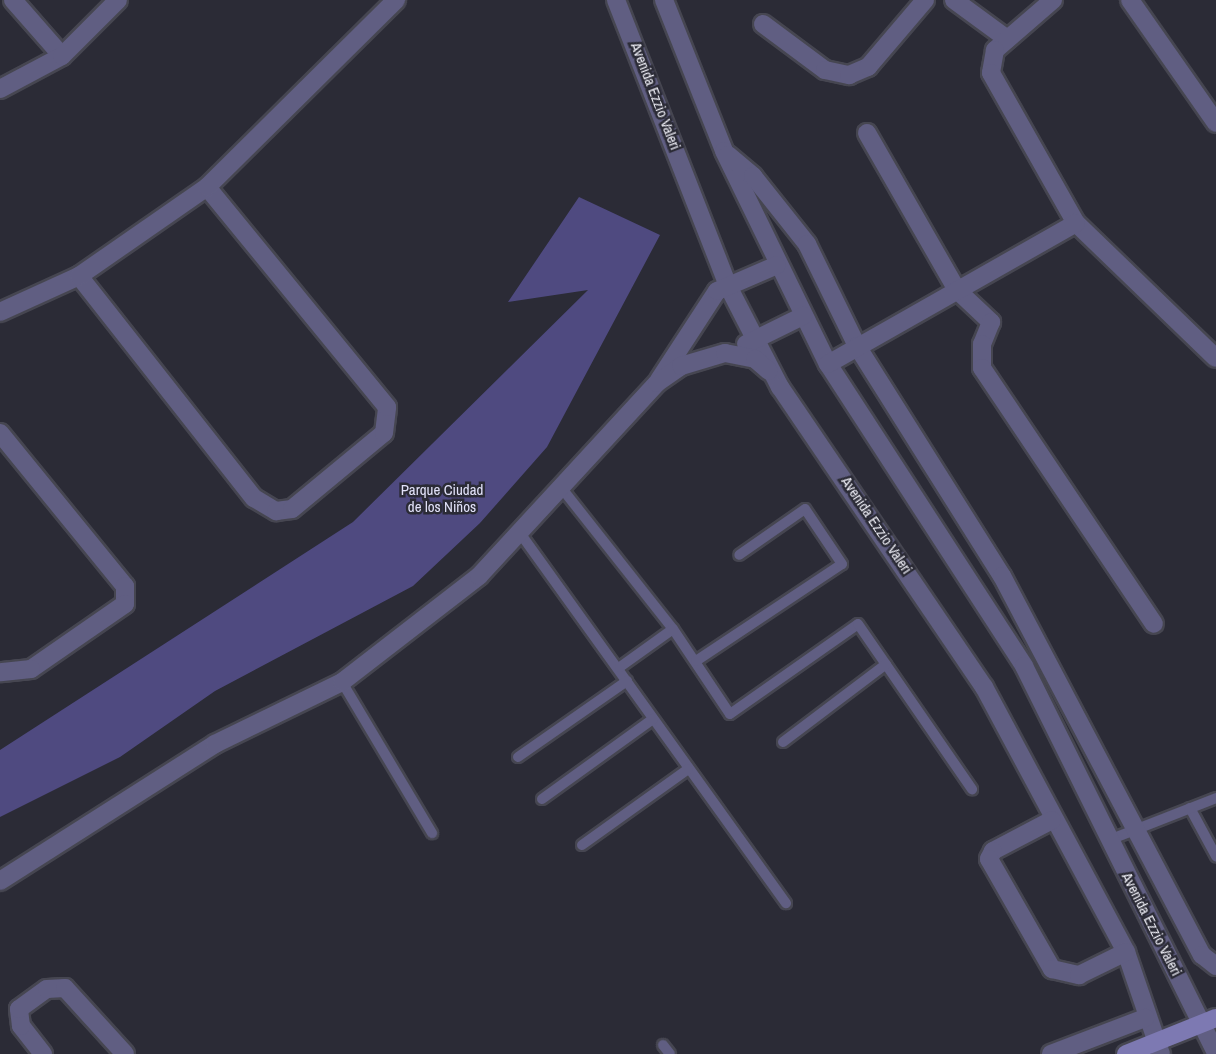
<!DOCTYPE html>
<meta charset="utf-8">
<style>
body{margin:0}
#map{position:relative;width:1216px;height:1054px;overflow:hidden;background:#2b2b36;font-family:"Archivo Narrow",sans-serif}
div>[style]{position:absolute}
.green>*{inset:0;background:#4f4a80}
.roads{filter:drop-shadow(2px 0 #464651) drop-shadow(-2px 0 #464651) drop-shadow(0 2px #464651) drop-shadow(0 -2px #464651)}
.lane>*{height:10px;margin:-5px;padding:0 5px;transform-origin:5px;border-radius:5px;background:#605e82}
.street>*{height:18px;margin:-9px;padding:0 9px;transform-origin:9px;border-radius:9px;background:#605e82}
.secondary>*{height:18px;margin:-9px;padding:0 9px;transform-origin:9px;border-radius:9px;background:#7d79b2}
span{translate:-50% -50%;white-space:nowrap;text-align:center;line-height:1.15;-webkit-text-stroke:5px #2b2b36;paint-order:stroke}
.street-label{font-size:15px;color:#ececf4}
.park-label{font-size:15px;color:#e2e2f9}
</style>
<div id="map">
<div class="green">
<i style="clip-path:polygon(579px 197px,660px 235px,547px 447px,480px 523px,413px 586px,215px 691px,120px 757px,0 817px,0 750px,353px 522px,588px 290px,508px 302px)"></i>
</div>
<div class="roads">
<div class="lane">
<i style="left:560px;top:486px;width:182px;rotate:51.7deg"></i>
<i style="left:673px;top:629px;width:102px;rotate:56.2deg"></i>
<i style="left:730px;top:714px;width:156px;rotate:-35.1deg"></i>
<i style="left:858px;top:624px;width:201px;rotate:55.4deg"></i>
<i style="left:520px;top:533px;width:456px;rotate:54.3deg"></i>
<i style="left:696px;top:661px;width:175px;rotate:-33.6deg"></i>
<i style="left:842px;top:564px;width:66px;rotate:-123.9deg"></i>
<i style="left:805px;top:509px;width:80px;rotate:145.1deg"></i>
<i style="left:620px;top:667px;width:65px;rotate:-35.6deg"></i>
<i style="left:342px;top:682px;width:176px;rotate:59.2deg"></i>
<i style="left:783px;top:742px;width:129px;rotate:-37.1deg"></i>
<i style="left:518px;top:757px;width:133px;rotate:-34.9deg"></i>
<i style="left:542px;top:799px;width:137px;rotate:-35.8deg"></i>
<i style="left:1190px;top:808px;width:55px;rotate:61.6deg"></i>
<i style="left:1109px;top:840px;width:115px;rotate:-21.4deg"></i>
<i style="left:582px;top:845px;width:130px;rotate:-35.6deg"></i>
<i style="left:663px;top:1045px;width:11px;rotate:52deg"></i>
</div>
<div class="street">
<i style="left:13px;top:0;width:74px;rotate:48.8deg"></i>
<i style="left:616px;top:0;width:307px;rotate:68.6deg"></i>
<i style="left:728px;top:286px;width:114px;rotate:62.8deg"></i>
<i style="left:780px;top:387px;width:363px;rotate:55.8deg"></i>
<i style="left:984px;top:687px;width:301px;rotate:61.8deg"></i>
<i style="left:1126px;top:952px;width:108px;rotate:71.1deg"></i>
<i style="left:664px;top:0;width:162px;rotate:68.3deg"></i>
<i style="left:724px;top:151px;width:237px;rotate:64deg"></i>
<i style="left:828px;top:364px;width:360px;rotate:57deg"></i>
<i style="left:1024px;top:666px;width:432px;rotate:63.6deg"></i>
<i style="left:954px;top:0;width:66px;rotate:36.3deg"></i>
<i style="left:1053px;top:0;width:77px;rotate:139.2deg"></i>
<i style="left:995px;top:50px;width:23px;rotate:100deg"></i>
<i style="left:991px;top:73px;width:172px;rotate:60.5deg"></i>
<i style="left:1076px;top:223px;width:194px;rotate:44deg"></i>
<i style="left:1130px;top:0;width:150px;rotate:55deg"></i>
<i style="left:763px;top:24px;width:77px;rotate:36.6deg"></i>
<i style="left:825px;top:70px;width:25px;rotate:12deg"></i>
<i style="left:849px;top:75px;width:21px;rotate:-23deg"></i>
<i style="left:868px;top:67px;width:88px;rotate:-49.6deg"></i>
<i style="left:0;top:89px;width:70px;rotate:-28deg"></i>
<i style="left:62px;top:56px;width:79px;rotate:-45deg"></i>
<i style="left:867px;top:133px;width:181px;rotate:60.2deg"></i>
<i style="left:957px;top:290px;width:47px;rotate:43.3deg"></i>
<i style="left:991px;top:322px;width:24px;rotate:112deg"></i>
<i style="left:982px;top:344px;width:24px;rotate:90deg"></i>
<i style="left:982px;top:368px;width:308px;rotate:56.1deg"></i>
<i style="left:728px;top:155px;width:33px;rotate:40deg"></i>
<i style="left:753px;top:176px;width:87px;rotate:51.5deg"></i>
<i style="left:807px;top:244px;width:114px;rotate:63.9deg"></i>
<i style="left:857px;top:346px;width:272px;rotate:57.8deg"></i>
<i style="left:1002px;top:576px;width:429px;rotate:62.2deg"></i>
<i style="left:1202px;top:955px;width:18px;rotate:38deg"></i>
<i style="left:79px;top:276px;width:283px;rotate:51.8deg"></i>
<i style="left:254px;top:498px;width:26px;rotate:31deg"></i>
<i style="left:276px;top:511px;width:16px;rotate:-7deg"></i>
<i style="left:292px;top:509px;width:119px;rotate:-39.6deg"></i>
<i style="left:384px;top:433px;width:26px;rotate:-83deg"></i>
<i style="left:387px;top:407px;width:284px;rotate:-129.3deg"></i>
<i style="left:0;top:312px;width:87px;rotate:-24.5deg"></i>
<i style="left:79px;top:276px;width:156px;rotate:-34.8deg"></i>
<i style="left:207px;top:187px;width:266px;rotate:-44.7deg"></i>
<i style="left:746px;top:344px;width:64px;rotate:-26.2deg"></i>
<i style="left:828px;top:364px;width:285px;rotate:-29.6deg"></i>
<i style="left:659px;top:380px;width:106px;rotate:-56.9deg"></i>
<i style="left:717px;top:291px;width:65px;rotate:-23.4deg"></i>
<i style="left:0;top:433px;width:198px;rotate:50.8deg"></i>
<i style="left:125px;top:586px;width:18px;rotate:90deg"></i>
<i style="left:125px;top:604px;width:114px;rotate:145.3deg"></i>
<i style="left:31px;top:669px;width:31px;rotate:174deg"></i>
<i style="left:1052px;top:820px;width:67px;rotate:152.3deg"></i>
<i style="left:993px;top:851px;width:9px;rotate:117deg"></i>
<i style="left:989px;top:859px;width:127px;rotate:60.2deg"></i>
<i style="left:1052px;top:969px;width:28px;rotate:13deg"></i>
<i style="left:1079px;top:975px;width:52px;rotate:-26.1deg"></i>
<i style="left:0;top:881px;width:255px;rotate:-32.5deg"></i>
<i style="left:215px;top:744px;width:141px;rotate:-26deg"></i>
<i style="left:342px;top:682px;width:173px;rotate:-37.7deg"></i>
<i style="left:479px;top:576px;width:263px;rotate:-47.3deg"></i>
<i style="left:657px;top:383px;width:29px;rotate:-35deg"></i>
<i style="left:681px;top:366px;width:46px;rotate:-16.5deg"></i>
<i style="left:725px;top:353px;width:31px;rotate:11deg"></i>
<i style="left:755px;top:359px;width:18px;rotate:41deg"></i>
<i style="left:43px;top:1054px;width:36px;rotate:-128deg"></i>
<i style="left:21px;top:1026px;width:17px;rotate:-97deg"></i>
<i style="left:19px;top:1009px;width:34px;rotate:-36deg"></i>
<i style="left:47px;top:989px;width:18px;rotate:-3deg"></i>
<i style="left:65px;top:988px;width:89px;rotate:47.7deg"></i>
<i style="left:1051px;top:1054px;width:101px;rotate:-21deg"></i>
</div>
<div class="secondary">
<i style="left:1126px;top:1054px;width:97px;rotate:-21.8deg"></i>
</div>
</div>
<div class="street-label">
<span style="left:656px;top:96px;rotate:69deg">Avenida Ezzio Valeri</span>
<span style="left:877px;top:525px;rotate:56deg">Avenida Ezzio Valeri</span>
<span style="left:1152px;top:924px;rotate:63deg">Avenida Ezzio Valeri</span>
</div>
<div class="park-label">
<span style="left:442px;top:498px">Parque Ciudad<br>de los Niños</span>
</div>
</div>
